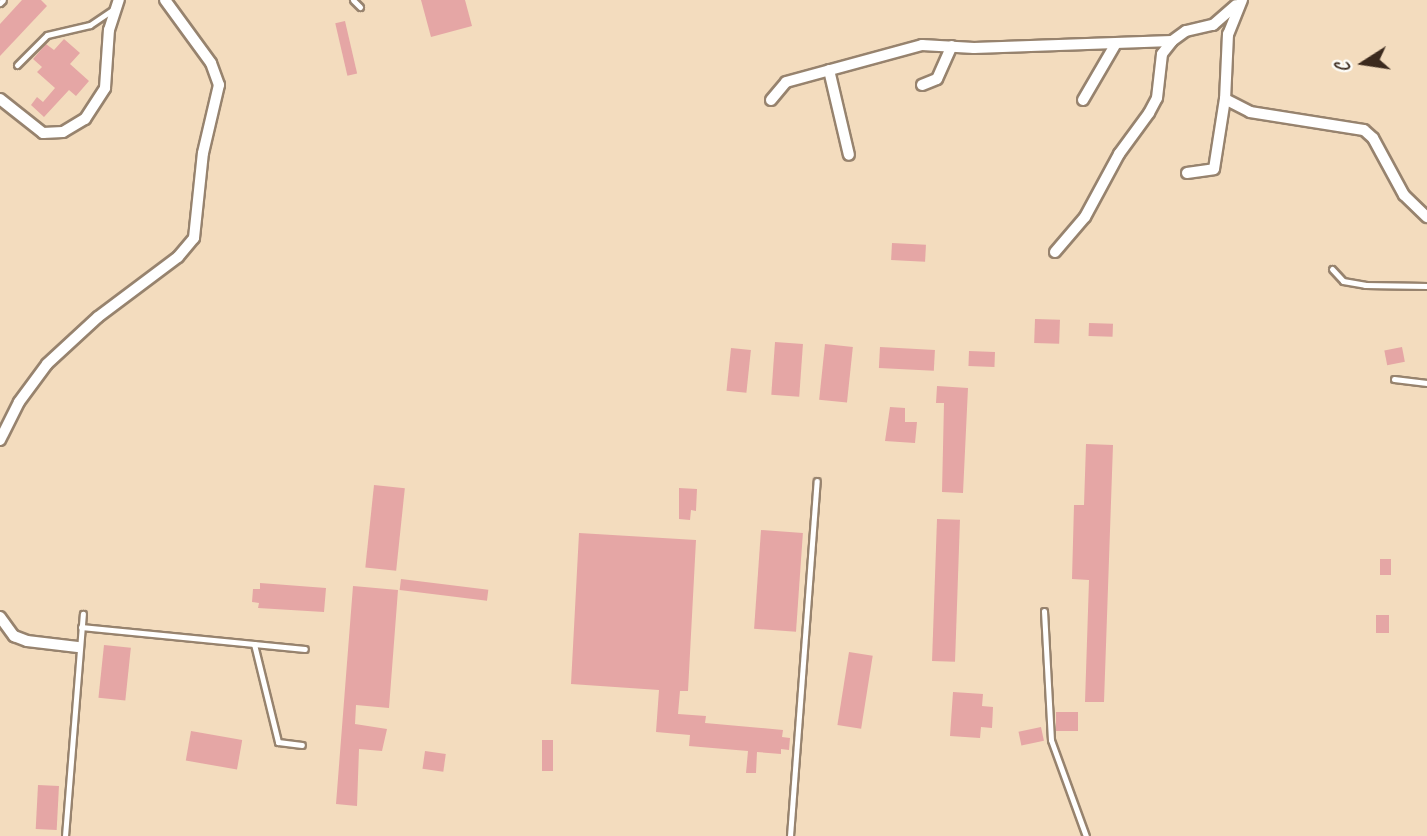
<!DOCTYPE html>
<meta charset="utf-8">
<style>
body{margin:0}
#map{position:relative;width:1427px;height:836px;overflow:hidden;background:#f3dcbe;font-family:Caveat,sans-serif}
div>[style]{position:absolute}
.building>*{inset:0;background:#e5a6a5;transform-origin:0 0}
.roads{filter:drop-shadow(2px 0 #97836e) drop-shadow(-2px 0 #97836e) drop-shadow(0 2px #97836e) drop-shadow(0 -2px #97836e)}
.lane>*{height:5px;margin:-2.5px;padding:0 2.5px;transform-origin:2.5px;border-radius:2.5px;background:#fff}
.street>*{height:10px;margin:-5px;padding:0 5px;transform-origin:5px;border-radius:5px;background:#fff}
span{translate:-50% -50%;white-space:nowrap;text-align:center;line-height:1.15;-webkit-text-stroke:5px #fdfcf7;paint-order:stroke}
.north{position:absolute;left:1329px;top:28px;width:70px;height:70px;-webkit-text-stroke:5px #fdfcf7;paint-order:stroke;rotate:258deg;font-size:19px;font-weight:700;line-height:28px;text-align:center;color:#3b2a1e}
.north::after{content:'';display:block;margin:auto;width:24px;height:32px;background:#3b2a1e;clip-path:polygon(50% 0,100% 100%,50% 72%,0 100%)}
</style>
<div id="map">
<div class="building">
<i style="clip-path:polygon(22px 0,41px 0,47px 6px,0 56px,0 24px)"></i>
<i style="clip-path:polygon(421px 0,465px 0,472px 26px,431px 37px)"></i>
<i style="left:345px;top:21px;width:54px;height:10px;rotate:77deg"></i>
<i style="clip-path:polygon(64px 39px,80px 53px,70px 64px,89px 81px,76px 96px,69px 90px,44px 117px,31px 105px,37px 97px,43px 102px,55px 88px,37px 72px,42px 67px,33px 59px,46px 44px,54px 50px)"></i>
<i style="left:892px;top:243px;width:34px;height:17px;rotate:3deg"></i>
<i style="left:1035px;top:319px;width:25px;height:24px;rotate:2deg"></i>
<i style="left:1089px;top:323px;width:24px;height:13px;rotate:2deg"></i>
<i style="left:775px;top:342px;width:28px;height:53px;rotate:4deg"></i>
<i style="left:825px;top:344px;width:28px;height:56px;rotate:6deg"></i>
<i style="left:880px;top:347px;width:55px;height:21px;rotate:3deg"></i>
<i style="left:1402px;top:347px;width:15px;height:18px;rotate:79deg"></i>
<i style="left:731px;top:348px;width:20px;height:43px;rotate:6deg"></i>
<i style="left:969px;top:351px;width:26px;height:15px;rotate:2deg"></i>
<i style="clip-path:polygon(937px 386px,968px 388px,963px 493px,942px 492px,944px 403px,936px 403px)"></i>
<i style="clip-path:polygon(890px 407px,905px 408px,905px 422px,917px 422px,915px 443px,885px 441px)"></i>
<i style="clip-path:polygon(1086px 444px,1113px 445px,1104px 702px,1085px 702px,1089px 580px,1072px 579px,1074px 505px,1084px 505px)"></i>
<i style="left:374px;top:485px;width:31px;height:83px;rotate:6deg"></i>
<i style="clip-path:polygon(679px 488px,697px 489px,696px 511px,691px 510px,690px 520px,679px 519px)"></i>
<i style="left:937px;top:519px;width:23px;height:142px;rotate:2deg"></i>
<i style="left:761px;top:530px;width:42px;height:99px;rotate:4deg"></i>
<i style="clip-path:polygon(579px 533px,696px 540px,688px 691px,680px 691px,678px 714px,706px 716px,705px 723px,783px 730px,782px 737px,790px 738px,789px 750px,781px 749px,781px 754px,757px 752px,756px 773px,746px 773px,748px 751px,689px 746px,690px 735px,656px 732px,659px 690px,571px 684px)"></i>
<i style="left:1380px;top:559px;width:11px;height:16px"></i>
<i style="left:401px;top:579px;width:88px;height:11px;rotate:7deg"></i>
<i style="clip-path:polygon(260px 583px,326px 588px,324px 612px,258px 608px,259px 603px,252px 602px,253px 589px,260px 589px)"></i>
<i style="clip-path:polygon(353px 586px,398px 590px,389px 708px,356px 705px,355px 724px,387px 729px,382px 751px,359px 749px,357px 806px,336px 804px)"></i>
<i style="left:1376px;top:615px;width:13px;height:18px"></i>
<i style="left:104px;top:645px;width:27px;height:53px;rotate:6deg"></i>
<i style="left:849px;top:652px;width:24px;height:74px;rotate:9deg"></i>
<i style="clip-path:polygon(953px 692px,983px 694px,982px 706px,993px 707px,992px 728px,981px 727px,980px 738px,950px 736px)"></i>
<i style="left:1056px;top:712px;width:22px;height:19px"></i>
<i style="left:1041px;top:727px;width:14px;height:23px;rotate:78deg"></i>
<i style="left:191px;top:731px;width:52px;height:30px;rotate:10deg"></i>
<i style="left:542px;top:740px;width:11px;height:31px"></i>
<i style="left:425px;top:751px;width:21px;height:18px;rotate:8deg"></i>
<i style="left:38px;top:785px;width:21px;height:44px;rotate:3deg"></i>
</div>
<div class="roads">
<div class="lane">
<i style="left:353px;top:0;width:10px;rotate:45deg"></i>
<i style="left:0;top:3px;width:4px;rotate:-45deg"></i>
<i style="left:17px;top:65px;width:42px;rotate:-45deg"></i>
<i style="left:47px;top:35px;width:44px;rotate:-13.1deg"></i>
<i style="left:90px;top:25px;width:29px;rotate:-34deg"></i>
<i style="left:1332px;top:269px;width:16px;rotate:47deg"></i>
<i style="left:1343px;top:281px;width:22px;rotate:10deg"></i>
<i style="left:1365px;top:285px;width:62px;rotate:0.9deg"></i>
<i style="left:1394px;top:379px;width:33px;rotate:7deg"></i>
<i style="left:1044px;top:611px;width:129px;rotate:86.9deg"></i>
<i style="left:1051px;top:740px;width:102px;rotate:70deg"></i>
<i style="left:81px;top:627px;width:174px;rotate:5.6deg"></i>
<i style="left:254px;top:644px;width:101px;rotate:76.2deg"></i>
<i style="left:278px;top:742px;width:24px;rotate:7deg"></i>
<i style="left:254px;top:644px;width:51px;rotate:5.6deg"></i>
<i style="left:65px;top:836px;width:223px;rotate:-85.4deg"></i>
<i style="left:790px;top:836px;width:356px;rotate:-85.7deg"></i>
</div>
<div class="street">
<i style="left:1242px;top:0;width:37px;rotate:112deg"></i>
<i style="left:1228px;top:34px;width:65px;rotate:92.6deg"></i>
<i style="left:1225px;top:99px;width:28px;rotate:27deg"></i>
<i style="left:1250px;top:112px;width:115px;rotate:9deg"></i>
<i style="left:1364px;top:130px;width:12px;rotate:42deg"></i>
<i style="left:1373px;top:138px;width:65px;rotate:61.5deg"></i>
<i style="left:1404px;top:195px;width:32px;rotate:44deg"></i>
<i style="left:829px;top:70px;width:87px;rotate:76.8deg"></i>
<i style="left:922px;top:85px;width:16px;rotate:-22deg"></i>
<i style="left:937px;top:79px;width:36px;rotate:-66deg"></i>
<i style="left:0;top:99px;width:55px;rotate:38.3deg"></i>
<i style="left:43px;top:133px;width:20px;rotate:-3deg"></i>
<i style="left:63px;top:132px;width:26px;rotate:-31deg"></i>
<i style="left:85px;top:119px;width:37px;rotate:-57deg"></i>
<i style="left:105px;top:88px;width:58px;rotate:-86.1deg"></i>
<i style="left:109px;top:30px;width:32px;rotate:-72deg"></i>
<i style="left:771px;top:100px;width:23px;rotate:-50deg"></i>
<i style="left:786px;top:82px;width:141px;rotate:-15.2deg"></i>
<i style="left:922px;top:45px;width:52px;rotate:3.3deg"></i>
<i style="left:974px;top:48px;width:198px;rotate:-2deg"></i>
<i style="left:1083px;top:100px;width:64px;rotate:-59.8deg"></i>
<i style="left:1187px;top:173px;width:27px;rotate:-8deg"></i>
<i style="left:1214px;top:169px;width:71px;rotate:-81.1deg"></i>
<i style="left:1055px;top:252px;width:46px;rotate:-49.4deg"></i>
<i style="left:1085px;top:217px;width:72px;rotate:-61.6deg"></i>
<i style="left:1119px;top:154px;width:51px;rotate:-53.8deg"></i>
<i style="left:1149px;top:113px;width:17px;rotate:-62deg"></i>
<i style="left:1157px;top:98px;width:44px;rotate:-83.5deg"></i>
<i style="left:1162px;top:54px;width:16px;rotate:-52deg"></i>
<i style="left:1172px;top:41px;width:17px;rotate:-36deg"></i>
<i style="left:1186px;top:31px;width:28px;rotate:-13deg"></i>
<i style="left:1213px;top:25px;width:30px;rotate:-41deg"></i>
<i style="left:0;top:440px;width:42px;rotate:-63.4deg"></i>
<i style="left:19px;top:402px;width:47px;rotate:-53.6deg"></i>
<i style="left:47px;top:364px;width:69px;rotate:-42.7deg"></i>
<i style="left:98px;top:317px;width:100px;rotate:-36.9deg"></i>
<i style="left:178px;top:257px;width:25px;rotate:-50deg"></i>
<i style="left:194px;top:238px;width:85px;rotate:-84deg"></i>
<i style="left:203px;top:153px;width:70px;rotate:-76.8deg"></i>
<i style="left:219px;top:85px;width:23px;rotate:-110deg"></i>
<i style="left:211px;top:63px;width:78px;rotate:-126.1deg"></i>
<i style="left:0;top:617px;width:24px;rotate:54deg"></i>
<i style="left:14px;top:636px;width:14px;rotate:21deg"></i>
<i style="left:27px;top:641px;width:51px;rotate:6.7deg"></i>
</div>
</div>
<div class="north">С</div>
</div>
